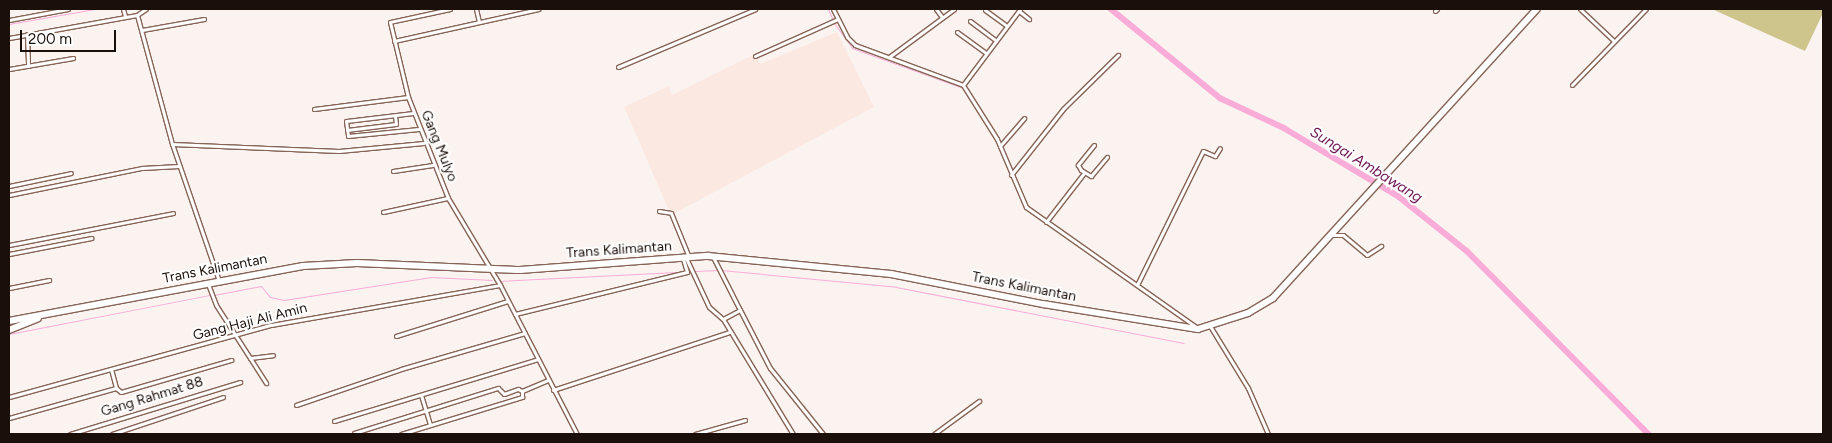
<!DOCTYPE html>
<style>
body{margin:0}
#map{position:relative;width:1832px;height:443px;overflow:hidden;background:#fbf3f0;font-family:Figtree,sans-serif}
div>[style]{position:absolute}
.built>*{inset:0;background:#fbe8e0}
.green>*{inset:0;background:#cec58c}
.stream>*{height:1px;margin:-0.5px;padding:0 0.5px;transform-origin:0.5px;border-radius:0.5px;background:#faacd9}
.river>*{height:5.5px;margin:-2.75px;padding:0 2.75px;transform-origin:2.75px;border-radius:2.75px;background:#faacd9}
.roads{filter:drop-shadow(1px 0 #866457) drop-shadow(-1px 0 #866457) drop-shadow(0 1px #866457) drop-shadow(0 -1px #866457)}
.street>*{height:3px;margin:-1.5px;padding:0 1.5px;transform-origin:1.5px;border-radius:1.5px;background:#fff}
.highway>*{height:6px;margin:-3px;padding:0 3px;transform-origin:3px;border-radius:3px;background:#fff}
span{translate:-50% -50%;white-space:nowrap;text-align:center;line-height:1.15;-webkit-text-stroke:4px #fff;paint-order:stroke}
.street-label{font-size:14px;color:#1b0f0a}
.water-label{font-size:15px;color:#6e1652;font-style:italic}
.frame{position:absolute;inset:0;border:10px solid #1b0f0a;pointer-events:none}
.scale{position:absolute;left:20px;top:30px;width:96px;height:22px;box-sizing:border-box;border:2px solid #1b0f0a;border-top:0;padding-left:6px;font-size:15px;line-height:18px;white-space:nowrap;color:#1b0f0a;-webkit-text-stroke:4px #fff;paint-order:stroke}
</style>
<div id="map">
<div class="built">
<i style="clip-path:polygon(837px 32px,874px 107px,671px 215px,624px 107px,669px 86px,672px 95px,755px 54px,761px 64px)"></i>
</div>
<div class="green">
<i style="clip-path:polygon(1712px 9px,1823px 9px,1823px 13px,1805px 51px)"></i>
</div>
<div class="stream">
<i style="left:828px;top:9px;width:12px;rotate:66deg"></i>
<i style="left:834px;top:23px;width:31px;rotate:54deg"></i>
<i style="left:852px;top:48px;width:115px;rotate:19.9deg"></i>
<i style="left:9px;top:24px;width:87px;rotate:-9.9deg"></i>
<i style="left:721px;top:270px;width:176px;rotate:5.5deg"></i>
<i style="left:896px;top:287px;width:293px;rotate:11deg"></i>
<i style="left:499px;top:281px;width:218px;rotate:-2.9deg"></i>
<i style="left:214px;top:295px;width:48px;rotate:-10.8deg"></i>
<i style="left:261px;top:286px;width:14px;rotate:51deg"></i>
<i style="left:270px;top:297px;width:14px;rotate:12deg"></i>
<i style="left:284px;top:300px;width:149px;rotate:-8.9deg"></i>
<i style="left:431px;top:277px;width:61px;rotate:2.8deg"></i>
<i style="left:9px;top:334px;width:205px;rotate:-11deg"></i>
</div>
<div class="river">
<i style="left:1111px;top:9px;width:141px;rotate:39.2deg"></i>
<i style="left:1220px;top:98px;width:71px;rotate:25.1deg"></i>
<i style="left:1284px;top:128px;width:133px;rotate:30.8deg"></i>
<i style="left:1398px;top:196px;width:88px;rotate:38.6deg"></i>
<i style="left:1467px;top:251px;width:258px;rotate:45.2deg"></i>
</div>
<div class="roads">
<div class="street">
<i style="left:123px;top:9px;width:7px;rotate:74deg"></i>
<i style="left:450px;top:9px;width:61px;rotate:167.8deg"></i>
<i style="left:390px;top:22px;width:77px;rotate:76.5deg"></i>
<i style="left:408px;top:97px;width:109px;rotate:68.4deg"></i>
<i style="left:448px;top:198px;width:101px;rotate:59.1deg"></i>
<i style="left:500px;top:285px;width:168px;rotate:62.7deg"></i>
<i style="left:476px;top:9px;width:13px;rotate:77deg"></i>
<i style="left:833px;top:9px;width:31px;rotate:63deg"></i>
<i style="left:847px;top:37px;width:11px;rotate:45deg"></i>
<i style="left:855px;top:45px;width:115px;rotate:20.3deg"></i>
<i style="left:963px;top:85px;width:64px;rotate:57.8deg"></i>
<i style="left:997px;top:139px;width:74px;rotate:66.9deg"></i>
<i style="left:1026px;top:207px;width:208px;rotate:35.2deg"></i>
<i style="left:936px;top:9px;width:10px;rotate:53deg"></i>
<i style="left:1580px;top:9px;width:47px;rotate:43.3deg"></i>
<i style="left:985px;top:10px;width:27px;rotate:36deg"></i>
<i style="left:1019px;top:11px;width:13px;rotate:39deg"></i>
<i style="left:1435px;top:11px;width:3px;rotate:-45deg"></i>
<i style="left:137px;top:15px;width:11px;rotate:-34deg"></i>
<i style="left:9px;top:20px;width:60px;rotate:-10.6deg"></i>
<i style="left:970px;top:21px;width:31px;rotate:37deg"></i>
<i style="left:142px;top:30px;width:63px;rotate:-10.1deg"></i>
<i style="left:957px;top:32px;width:36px;rotate:36deg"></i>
<i style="left:27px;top:34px;width:32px;rotate:88deg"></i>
<i style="left:9px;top:38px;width:130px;rotate:-10.2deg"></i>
<i style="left:137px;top:15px;width:134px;rotate:74.8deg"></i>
<i style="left:394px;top:41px;width:148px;rotate:-12.5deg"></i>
<i style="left:755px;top:56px;width:91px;rotate:-24deg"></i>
<i style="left:889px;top:57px;width:81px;rotate:-36.4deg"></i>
<i style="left:618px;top:67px;width:149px;rotate:-22.9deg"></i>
<i style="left:9px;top:69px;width:65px;rotate:-9.8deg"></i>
<i style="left:963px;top:85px;width:95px;rotate:-53.1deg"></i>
<i style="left:1572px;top:85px;width:106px;rotate:-45.8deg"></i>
<i style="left:314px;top:109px;width:95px;rotate:-7.3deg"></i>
<i style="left:413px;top:113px;width:67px;rotate:173.2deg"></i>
<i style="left:346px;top:121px;width:15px;rotate:82deg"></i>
<i style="left:348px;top:136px;width:71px;rotate:-5.6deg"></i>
<i style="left:347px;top:130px;width:49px;rotate:-7deg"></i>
<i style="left:396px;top:124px;width:8px;rotate:-97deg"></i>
<i style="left:1094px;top:145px;width:26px;rotate:129deg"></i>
<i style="left:1078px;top:165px;width:6px;rotate:59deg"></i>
<i style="left:1081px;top:170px;width:12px;rotate:31deg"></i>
<i style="left:1091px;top:176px;width:25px;rotate:-50deg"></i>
<i style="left:1000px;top:146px;width:37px;rotate:-49deg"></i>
<i style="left:393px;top:171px;width:40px;rotate:-8.5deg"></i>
<i style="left:1011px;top:175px;width:85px;rotate:-51.7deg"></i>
<i style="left:1064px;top:108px;width:76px;rotate:-44.5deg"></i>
<i style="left:9px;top:186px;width:63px;rotate:-11.8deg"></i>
<i style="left:9px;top:195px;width:136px;rotate:-11.5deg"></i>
<i style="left:142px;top:168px;width:37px;rotate:-3deg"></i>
<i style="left:659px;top:211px;width:12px;rotate:9deg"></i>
<i style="left:671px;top:213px;width:48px;rotate:67.8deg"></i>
<i style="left:383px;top:212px;width:66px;rotate:-12.2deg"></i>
<i style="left:1046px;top:222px;width:62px;rotate:-52.2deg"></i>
<i style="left:1333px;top:235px;width:10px"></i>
<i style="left:1343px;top:235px;width:31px;rotate:40deg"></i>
<i style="left:1367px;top:255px;width:17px;rotate:-33deg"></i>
<i style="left:9px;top:245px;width:167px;rotate:-11deg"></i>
<i style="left:9px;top:254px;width:84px;rotate:-11deg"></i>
<i style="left:713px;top:257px;width:59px;rotate:63deg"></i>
<i style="left:740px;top:310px;width:19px;rotate:152deg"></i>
<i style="left:686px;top:258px;width:54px;rotate:64.9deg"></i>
<i style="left:709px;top:307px;width:18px;rotate:41deg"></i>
<i style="left:723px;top:319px;width:135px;rotate:58.7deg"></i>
<i style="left:219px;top:281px;width:145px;rotate:-108.9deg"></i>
<i style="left:172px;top:144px;width:167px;rotate:2.4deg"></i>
<i style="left:339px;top:151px;width:85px;rotate:-5.4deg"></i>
<i style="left:208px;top:284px;width:22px;rotate:69deg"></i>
<i style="left:216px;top:305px;width:93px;rotate:57.3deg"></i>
<i style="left:1137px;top:285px;width:149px;rotate:-63.8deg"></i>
<i style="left:1203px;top:151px;width:13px;rotate:23deg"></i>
<i style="left:1215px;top:156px;width:9px;rotate:-58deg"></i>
<i style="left:9px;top:288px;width:41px;rotate:-11.3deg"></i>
<i style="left:740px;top:310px;width:65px;rotate:62.7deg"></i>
<i style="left:770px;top:368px;width:85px;rotate:51.2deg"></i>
<i style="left:515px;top:314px;width:177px;rotate:-13.7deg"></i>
<i style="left:687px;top:272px;width:14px;rotate:-107deg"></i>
<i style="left:1210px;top:326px;width:73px;rotate:58.5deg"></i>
<i style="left:1248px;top:388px;width:50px;rotate:66.5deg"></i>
<i style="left:396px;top:336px;width:117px;rotate:-17.4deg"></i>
<i style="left:250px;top:358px;width:23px;rotate:-7deg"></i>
<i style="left:111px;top:369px;width:20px;rotate:75deg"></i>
<i style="left:553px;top:390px;width:185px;rotate:-18.2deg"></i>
<i style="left:421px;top:395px;width:31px;rotate:73deg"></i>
<i style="left:9px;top:397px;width:272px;rotate:-15.4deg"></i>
<i style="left:271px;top:325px;width:232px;rotate:-9.9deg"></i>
<i style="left:296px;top:405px;width:111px;rotate:-18.9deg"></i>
<i style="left:401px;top:369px;width:129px;rotate:-16.2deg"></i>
<i style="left:9px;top:418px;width:111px;rotate:-15.7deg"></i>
<i style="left:116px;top:388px;width:6px;rotate:39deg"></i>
<i style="left:121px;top:392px;width:115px;rotate:-16.2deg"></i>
<i style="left:334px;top:421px;width:213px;rotate:-16.9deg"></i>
<i style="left:354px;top:433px;width:151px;rotate:-17.4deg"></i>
<i style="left:498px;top:388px;width:8px;rotate:45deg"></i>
<i style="left:504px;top:394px;width:15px;rotate:-20deg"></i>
<i style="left:518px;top:389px;width:4px;rotate:27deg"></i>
<i style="left:522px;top:391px;width:28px;rotate:-23deg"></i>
<i style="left:70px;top:434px;width:178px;rotate:-17deg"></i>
<i style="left:112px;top:434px;width:117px;rotate:-18.4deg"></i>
<i style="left:401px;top:434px;width:127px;rotate:-17deg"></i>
<i style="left:522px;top:397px;width:6px;rotate:-90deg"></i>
<i style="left:695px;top:434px;width:52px;rotate:-15.6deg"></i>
<i style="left:934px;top:434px;width:56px;rotate:-36.3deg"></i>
</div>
<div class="highway">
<i style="left:9px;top:321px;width:299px;rotate:-10.6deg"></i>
<i style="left:303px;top:266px;width:54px;rotate:-3.2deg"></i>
<i style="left:357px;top:263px;width:163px;rotate:2.5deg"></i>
<i style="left:520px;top:270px;width:189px;rotate:-4.3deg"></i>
<i style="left:708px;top:256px;width:184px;rotate:5.6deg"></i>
<i style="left:891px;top:274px;width:155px;rotate:11.2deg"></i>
<i style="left:1043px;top:304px;width:157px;rotate:9.2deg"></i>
<i style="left:1198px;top:329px;width:52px;rotate:-17.7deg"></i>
<i style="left:1248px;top:313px;width:29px;rotate:-31deg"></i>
<i style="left:1273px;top:298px;width:391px;rotate:-47.6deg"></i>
<i style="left:9px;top:330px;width:31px;rotate:-22deg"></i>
</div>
</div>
<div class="street-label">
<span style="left:439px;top:146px;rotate:68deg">Gang Mulyo</span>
<span style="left:619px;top:250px;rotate:-4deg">Trans Kalimantan</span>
<span style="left:215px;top:269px;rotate:-11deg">Trans Kalimantan</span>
<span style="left:1024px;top:287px;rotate:11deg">Trans Kalimantan</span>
<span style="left:250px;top:322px;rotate:-14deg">Gang Haji Ali Amin</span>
<span style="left:152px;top:397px;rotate:-17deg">Gang Rahmat 88</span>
</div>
<div class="water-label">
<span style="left:1366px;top:165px;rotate:32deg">Sungai Ambawang</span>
</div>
<div class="frame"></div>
<div class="scale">200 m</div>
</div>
